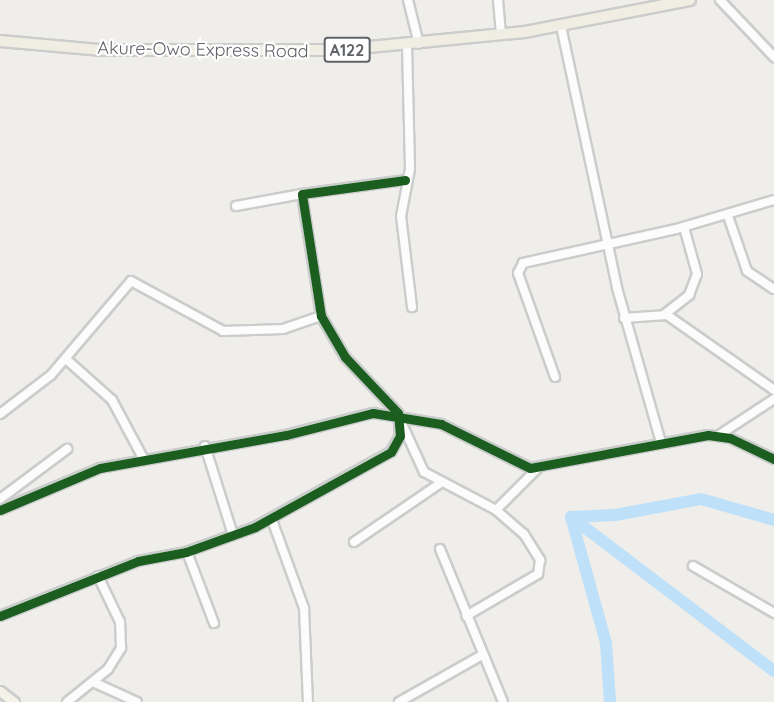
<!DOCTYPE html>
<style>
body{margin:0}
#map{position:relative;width:774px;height:702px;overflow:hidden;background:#efeeea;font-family:Quicksand,sans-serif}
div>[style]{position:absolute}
.river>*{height:12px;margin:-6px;padding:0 6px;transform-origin:6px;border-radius:6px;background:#bfe0f9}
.roads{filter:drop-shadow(2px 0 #cbcccc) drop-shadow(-2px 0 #cbcccc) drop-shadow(0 2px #cbcccc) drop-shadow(0 -2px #cbcccc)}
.minor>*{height:8px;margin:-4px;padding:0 4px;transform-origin:4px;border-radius:4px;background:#fdfcfc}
.major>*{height:9px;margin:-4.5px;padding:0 4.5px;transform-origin:4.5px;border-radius:4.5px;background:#f4f2e9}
.highway>*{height:10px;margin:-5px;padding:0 5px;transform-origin:5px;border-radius:5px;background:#f0ede3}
.cycleway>*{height:9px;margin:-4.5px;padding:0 4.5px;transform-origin:4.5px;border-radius:4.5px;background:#1b5e20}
span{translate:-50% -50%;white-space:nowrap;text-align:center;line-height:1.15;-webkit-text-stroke:4.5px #fff;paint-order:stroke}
.shield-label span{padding:2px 4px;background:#fff;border:2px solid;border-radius:4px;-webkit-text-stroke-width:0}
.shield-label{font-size:16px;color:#5f6368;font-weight:700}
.street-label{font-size:18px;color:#5f6368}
</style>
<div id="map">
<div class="river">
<i style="left:571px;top:517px;width:255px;rotate:37.2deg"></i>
<i style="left:610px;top:702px;width:59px;rotate:-93.9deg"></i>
<i style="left:606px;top:643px;width:131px;rotate:-105.5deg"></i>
<i style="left:571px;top:517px;width:44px;rotate:-2.6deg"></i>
<i style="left:615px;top:515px;width:87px;rotate:-10.5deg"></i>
<i style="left:701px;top:499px;width:76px;rotate:16deg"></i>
</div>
<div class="roads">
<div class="minor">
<i style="left:408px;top:0;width:45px;rotate:76deg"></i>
<i style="left:498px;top:0;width:35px;rotate:85deg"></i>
<i style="left:720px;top:0;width:79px;rotate:46.5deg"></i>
<i style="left:561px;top:26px;width:268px;rotate:77.9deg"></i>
<i style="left:617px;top:288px;width:160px;rotate:74.1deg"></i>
<i style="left:407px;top:45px;width:124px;rotate:88.6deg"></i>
<i style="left:410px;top:169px;width:48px;rotate:100.8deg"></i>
<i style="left:401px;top:216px;width:92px;rotate:83.1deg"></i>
<i style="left:236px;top:206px;width:67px;rotate:-10.3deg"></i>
<i style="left:728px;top:216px;width:58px;rotate:70.9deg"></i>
<i style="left:747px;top:271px;width:32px;rotate:34deg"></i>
<i style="left:665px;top:314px;width:31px;rotate:-38deg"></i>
<i style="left:689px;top:295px;width:22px;rotate:-69deg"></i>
<i style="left:697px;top:274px;width:49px;rotate:-105.5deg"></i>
<i style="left:624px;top:318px;width:43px;rotate:-4deg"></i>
<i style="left:667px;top:315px;width:131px;rotate:35deg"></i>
<i style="left:66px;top:359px;width:62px;rotate:41.7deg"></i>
<i style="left:112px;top:400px;width:68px;rotate:61.9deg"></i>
<i style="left:555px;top:377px;width:110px;rotate:-109.6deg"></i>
<i style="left:518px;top:273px;width:11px;rotate:-63deg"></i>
<i style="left:523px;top:263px;width:157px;rotate:-12.5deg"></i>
<i style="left:676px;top:229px;width:102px;rotate:-16.5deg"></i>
<i style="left:0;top:414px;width:64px;rotate:-37.4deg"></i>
<i style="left:51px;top:375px;width:123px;rotate:-49.6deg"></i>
<i style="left:131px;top:281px;width:105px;rotate:28.5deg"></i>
<i style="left:223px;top:331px;width:60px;rotate:-1.9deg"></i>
<i style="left:283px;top:329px;width:40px;rotate:-18.9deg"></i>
<i style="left:402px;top:424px;width:53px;rotate:65.4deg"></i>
<i style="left:424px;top:472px;width:81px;rotate:27.8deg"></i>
<i style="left:496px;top:510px;width:37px;rotate:41deg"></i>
<i style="left:524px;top:534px;width:31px;rotate:58deg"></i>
<i style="left:540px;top:560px;width:14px;rotate:98deg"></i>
<i style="left:538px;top:574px;width:83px;rotate:149.7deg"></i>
<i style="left:719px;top:435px;width:66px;rotate:-33.2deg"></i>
<i style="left:205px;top:446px;width:93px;rotate:72.5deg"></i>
<i style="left:0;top:499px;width:84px;rotate:-36.7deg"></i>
<i style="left:0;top:510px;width:108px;rotate:-22.8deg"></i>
<i style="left:100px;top:468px;width:189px;rotate:-10.1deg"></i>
<i style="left:286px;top:435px;width:90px;rotate:-14.2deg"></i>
<i style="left:373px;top:413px;width:69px;rotate:9.2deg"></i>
<i style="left:441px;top:424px;width:99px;rotate:26.3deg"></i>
<i style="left:530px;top:468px;width:181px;rotate:-10.5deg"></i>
<i style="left:708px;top:435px;width:22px;rotate:8deg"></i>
<i style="left:730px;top:438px;width:49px;rotate:25.5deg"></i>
<i style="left:496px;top:510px;width:59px;rotate:-45deg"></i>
<i style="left:272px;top:520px;width:94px;rotate:70deg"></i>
<i style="left:304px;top:608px;width:94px;rotate:87.6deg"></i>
<i style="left:354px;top:542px;width:103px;rotate:-34.3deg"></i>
<i style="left:440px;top:549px;width:165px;rotate:67.6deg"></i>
<i style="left:187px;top:552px;width:76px;rotate:69.2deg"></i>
<i style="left:693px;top:566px;width:94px;rotate:30.1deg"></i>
<i style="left:0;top:616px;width:149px;rotate:-21.7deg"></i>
<i style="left:138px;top:561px;width:49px;rotate:-10.6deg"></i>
<i style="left:186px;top:552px;width:73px;rotate:-19.9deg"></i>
<i style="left:255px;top:527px;width:155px;rotate:-28.9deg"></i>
<i style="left:391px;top:452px;width:18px;rotate:-61deg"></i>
<i style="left:400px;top:436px;width:23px;rotate:-95deg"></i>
<i style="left:398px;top:413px;width:77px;rotate:-133.4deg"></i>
<i style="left:345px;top:357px;width:48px;rotate:-120.3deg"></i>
<i style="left:321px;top:316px;width:123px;rotate:-98.9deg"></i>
<i style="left:302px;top:194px;width:104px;rotate:-7.7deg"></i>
<i style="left:93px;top:682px;width:48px;rotate:24.4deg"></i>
<i style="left:67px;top:702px;width:53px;rotate:-38.8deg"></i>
<i style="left:108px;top:669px;width:25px;rotate:-58deg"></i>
<i style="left:121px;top:648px;width:26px;rotate:-92deg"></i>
<i style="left:120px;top:622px;width:51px;rotate:-115.6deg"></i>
<i style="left:399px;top:702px;width:95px;rotate:-29.5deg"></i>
</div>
<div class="major">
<i style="left:0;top:691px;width:18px;rotate:38deg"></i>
</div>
<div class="highway">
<i style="left:0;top:41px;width:100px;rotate:5.1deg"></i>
<i style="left:100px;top:50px;width:238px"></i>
<i style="left:338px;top:50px;width:188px;rotate:-5.5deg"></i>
<i style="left:525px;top:32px;width:168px;rotate:-11deg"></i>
</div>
</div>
<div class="cycleway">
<i style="left:0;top:510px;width:108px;rotate:-22.8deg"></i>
<i style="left:100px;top:468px;width:189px;rotate:-10.1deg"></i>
<i style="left:286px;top:435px;width:90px;rotate:-14.2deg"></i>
<i style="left:373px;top:413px;width:69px;rotate:9.2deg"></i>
<i style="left:441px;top:424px;width:99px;rotate:26.3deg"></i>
<i style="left:530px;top:468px;width:181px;rotate:-10.5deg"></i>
<i style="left:708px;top:435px;width:22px;rotate:8deg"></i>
<i style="left:730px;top:438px;width:49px;rotate:25.5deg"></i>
<i style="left:0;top:616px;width:149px;rotate:-21.7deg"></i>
<i style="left:138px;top:561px;width:49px;rotate:-10.6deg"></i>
<i style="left:186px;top:552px;width:73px;rotate:-19.9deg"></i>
<i style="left:255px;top:527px;width:155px;rotate:-28.9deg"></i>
<i style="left:391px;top:452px;width:18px;rotate:-61deg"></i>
<i style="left:400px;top:436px;width:23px;rotate:-95deg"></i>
<i style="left:398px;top:413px;width:77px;rotate:-133.4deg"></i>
<i style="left:345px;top:357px;width:48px;rotate:-120.3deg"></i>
<i style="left:321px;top:316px;width:123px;rotate:-98.9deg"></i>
<i style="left:302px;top:194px;width:104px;rotate:-7.7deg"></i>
</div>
<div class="shield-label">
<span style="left:347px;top:50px">A122</span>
</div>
<div class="street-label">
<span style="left:203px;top:50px;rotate:1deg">Akure-Owo Express Road</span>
</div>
</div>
